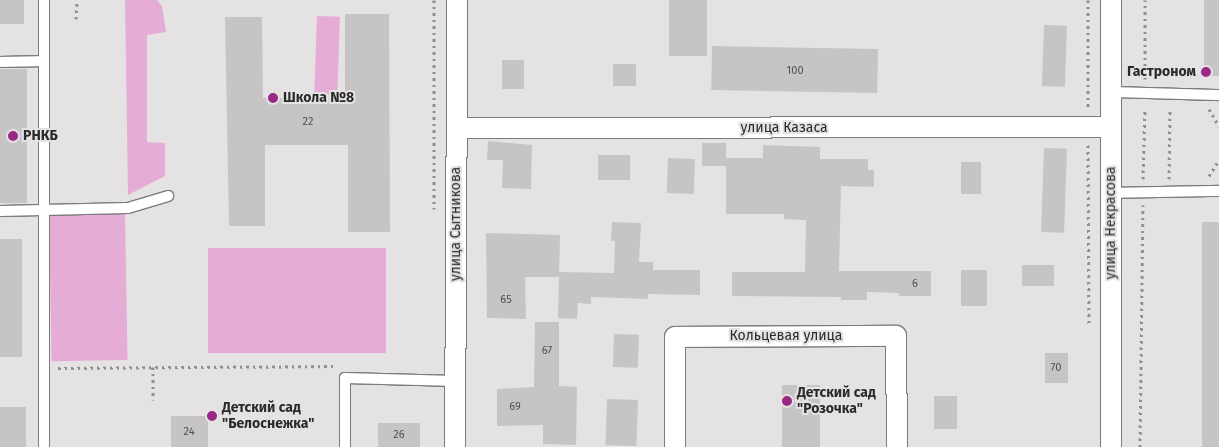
<!DOCTYPE html>
<meta charset="utf-8">
<style>
body{margin:0}
#map{position:relative;width:1219px;height:447px;overflow:hidden;background:#e5e2e4;font-family:"Fira Sans",sans-serif}
div>[style]{position:absolute}
.green>*{inset:0;background:#e5acd6;transform-origin:0 0}
.building>*{inset:0;background:#c7c4c6;transform-origin:0 0}
.path>*{height:3px;margin-top:-1.5px;transform-origin:0;background:repeating-linear-gradient(90deg,#908e90 0 2.5px,transparent 0 6.5px)}
.roads{filter:drop-shadow(1px 0 #7d7a7c) drop-shadow(-1px 0 #7d7a7c) drop-shadow(0 1px #7d7a7c) drop-shadow(0 -1px #7d7a7c)}
.lane>*{height:10px;margin:-5px;padding:0 5px;transform-origin:5px;border-radius:5px;background:#fff}
.street>*{height:20px;margin:-10px;padding:0 10px;transform-origin:10px;border-radius:10px;background:#fff}
.dots>*{width:14px;height:14px;translate:-50% -50%;box-sizing:border-box;border:2px solid #e5e2e4;border-radius:50%}
span{translate:-50% -50%;white-space:nowrap;text-align:center;line-height:1.15;-webkit-text-stroke:4px #e5e2e4;paint-order:stroke}
.number-label{font-size:11px;color:#525052}
.number-label span{-webkit-text-stroke-width:0}
.poi-label{font-size:14px;color:#2b2a2b;font-weight:700}
.right{translate:-100% -50%;text-align:right}
.left{translate:0 -50%;text-align:left}
.street-label{font-size:14px;color:#2b2a2b}
</style>
<div id="map">
<div class="green">
<i style="clip-path:polygon(125px 0,157px 0,162px 6px,166px 32px,147px 35px,147px 142px,165px 143px,165px 176px,128px 195px)"></i>
<i style="left:317px;top:16px;width:23px;height:78px;rotate:2deg"></i>
<i style="left:125px;top:214px;width:146px;height:76px;rotate:89deg"></i>
<i style="left:386px;top:248px;width:105px;height:178px;rotate:90deg"></i>
</div>
<div class="building">
<i style="left:0;top:0;width:24px;height:24px"></i>
<i style="left:669px;top:0;width:38px;height:56px"></i>
<i style="left:1204px;top:0;width:15px;height:76px"></i>
<i style="clip-path:polygon(345px 14px,389px 14px,390px 232px,348px 232px,348px 145px,265px 145px,265px 226px,229px 226px,225px 17px,262px 17px,263px 98px,345px 98px)"></i>
<i style="left:1044px;top:25px;width:23px;height:61px;rotate:2deg"></i>
<i style="left:878px;top:49px;width:44px;height:166px;rotate:91deg"></i>
<i style="left:502px;top:60px;width:22px;height:29px"></i>
<i style="left:613px;top:64px;width:23px;height:22px"></i>
<i style="left:0;top:69px;width:27px;height:134px"></i>
<i style="clip-path:polygon(488px 141px,532px 145px,531px 189px,502px 188px,503px 160px,487px 160px)"></i>
<i style="left:702px;top:143px;width:24px;height:23px"></i>
<i style="clip-path:polygon(763px 145px,820px 147px,820px 159px,868px 159px,868px 170px,874px 170px,874px 187px,841px 186px,839px 271px,931px 271px,931px 296px,899px 296px,899px 293px,867px 292px,867px 300px,841px 300px,841px 297px,732px 296px,732px 272px,805px 272px,806px 220px,784px 219px,784px 214px,726px 214px,726px 158px,763px 158px)"></i>
<i style="left:1044px;top:148px;width:23px;height:84px;rotate:2deg"></i>
<i style="left:630px;top:155px;width:25px;height:32px;rotate:90deg"></i>
<i style="left:668px;top:158px;width:27px;height:35px;rotate:2deg"></i>
<i style="left:961px;top:162px;width:20px;height:32px"></i>
<i style="clip-path:polygon(612px 222px,641px 223px,639px 262px,653px 262px,653px 270px,700px 270px,700px 295px,648px 294px,648px 299px,591px 297px,591px 304px,578px 303px,577px 319px,558px 318px,559px 272px,614px 273px,615px 241px,611px 241px)"></i>
<i style="left:1202px;top:222px;width:17px;height:225px"></i>
<i style="clip-path:polygon(486px 233px,560px 235px,559px 277px,525px 277px,526px 319px,487px 318px)"></i>
<i style="left:22px;top:239px;width:118px;height:22px;rotate:90deg"></i>
<i style="left:1022px;top:265px;width:32px;height:21px"></i>
<i style="left:961px;top:270px;width:26px;height:36px"></i>
<i style="clip-path:polygon(535px 322px,559px 322px,559px 386px,577px 387px,576px 445px,543px 444px,543px 425px,497px 426px,497px 389px,534px 387px)"></i>
<i style="left:614px;top:334px;width:25px;height:33px;rotate:2deg"></i>
<i style="left:1045px;top:353px;width:23px;height:30px"></i>
<i style="left:782px;top:385px;width:38px;height:62px"></i>
<i style="left:957px;top:396px;width:33px;height:23px;rotate:90deg"></i>
<i style="left:607px;top:399px;width:31px;height:46px;rotate:2deg"></i>
<i style="left:0;top:407px;width:26px;height:40px"></i>
<i style="left:171px;top:416px;width:37px;height:31px"></i>
<i style="left:378px;top:423px;width:42px;height:24px"></i>
</div>
<div class="path">
<i style="left:434px;top:0;width:209px;rotate:90deg"></i>
<i style="left:1088px;top:0;width:109px;rotate:90deg"></i>
<i style="left:76px;top:19px;width:19px;rotate:-87deg"></i>
<i style="left:1145px;top:79px;width:79px;rotate:-90deg"></i>
<i style="left:1209px;top:109px;width:20px;rotate:60deg"></i>
<i style="left:1088px;top:145px;width:179px;rotate:89.7deg"></i>
<i style="left:1209px;top:176px;width:19px;rotate:-58deg"></i>
<i style="left:1143px;top:179px;width:71px;rotate:-88.4deg"></i>
<i style="left:1169px;top:179px;width:71px;rotate:-89.2deg"></i>
<i style="left:153px;top:367px;width:33px;rotate:90deg"></i>
<i style="left:58px;top:368px;width:278px;rotate:-0.4deg"></i>
<i style="left:1140px;top:447px;width:242px;rotate:-89.3deg"></i>
</div>
<div class="roads">
<div class="lane">
<i style="left:0;top:62px;width:44px;rotate:-1.3deg"></i>
<i style="left:1110px;top:92px;width:109px;rotate:1.6deg"></i>
<i style="left:1111px;top:193px;width:108px;rotate:-1.1deg"></i>
<i style="left:0;top:211px;width:128px;rotate:-1.3deg"></i>
<i style="left:128px;top:208px;width:42px;rotate:-16.7deg"></i>
<i style="left:44px;top:447px;width:447px;rotate:-90deg"></i>
<i style="left:345px;top:447px;width:69px;rotate:-90deg"></i>
<i style="left:345px;top:378px;width:111px;rotate:1.5deg"></i>
</div>
<div class="street">
<i style="left:1111px;top:0;width:447px;rotate:90deg"></i>
<i style="left:457px;top:128px;width:654px;rotate:-0.09deg"></i>
<i style="left:455px;top:447px;width:447px;rotate:-89.7deg"></i>
<i style="left:675px;top:447px;width:110px;rotate:-90deg"></i>
<i style="left:675px;top:337px;width:221px;rotate:-0.3deg"></i>
<i style="left:896px;top:336px;width:111px;rotate:89.5deg"></i>
</div>
</div>
<div class="dots">
<i style="left:1206px;top:72px;background:#9a2885"></i>
<i style="left:273px;top:98px;background:#9a2885"></i>
<i style="left:13px;top:136px;background:#9a2885"></i>
<i style="left:787px;top:401px;background:#9a2885"></i>
<i style="left:212px;top:416px;background:#9a2885"></i>
</div>
<div class="number-label">
<span style="left:795px;top:71px">100</span>
<span style="left:308px;top:122px">22</span>
<span style="left:915px;top:284px">6</span>
<span style="left:506px;top:300px">65</span>
<span style="left:547px;top:351px">67</span>
<span style="left:1056px;top:368px">70</span>
<span style="left:515px;top:407px">69</span>
<span style="left:189px;top:432px">24</span>
<span style="left:399px;top:435px">26</span>
</div>
<div class="poi-label">
<span class="right" style="left:1196px;top:72px">Гастроном</span>
<span class="left" style="left:283px;top:98px">Школа №8</span>
<span class="left" style="left:23px;top:136px">РНКБ</span>
<span class="left" style="left:797px;top:401px">Детский сад<br>"Розочка"</span>
<span class="left" style="left:222px;top:416px">Детский сад<br>"Белоснежка"</span>
</div>
<div class="street-label">
<span style="left:784px;top:128px">улица Казаса</span>
<span style="left:1111px;top:223px;rotate:-90deg">улица Некрасова</span>
<span style="left:456px;top:224px;rotate:-90deg">улица Сытникова</span>
<span style="left:786px;top:336px">Кольцевая улица</span>
</div>
</div>
